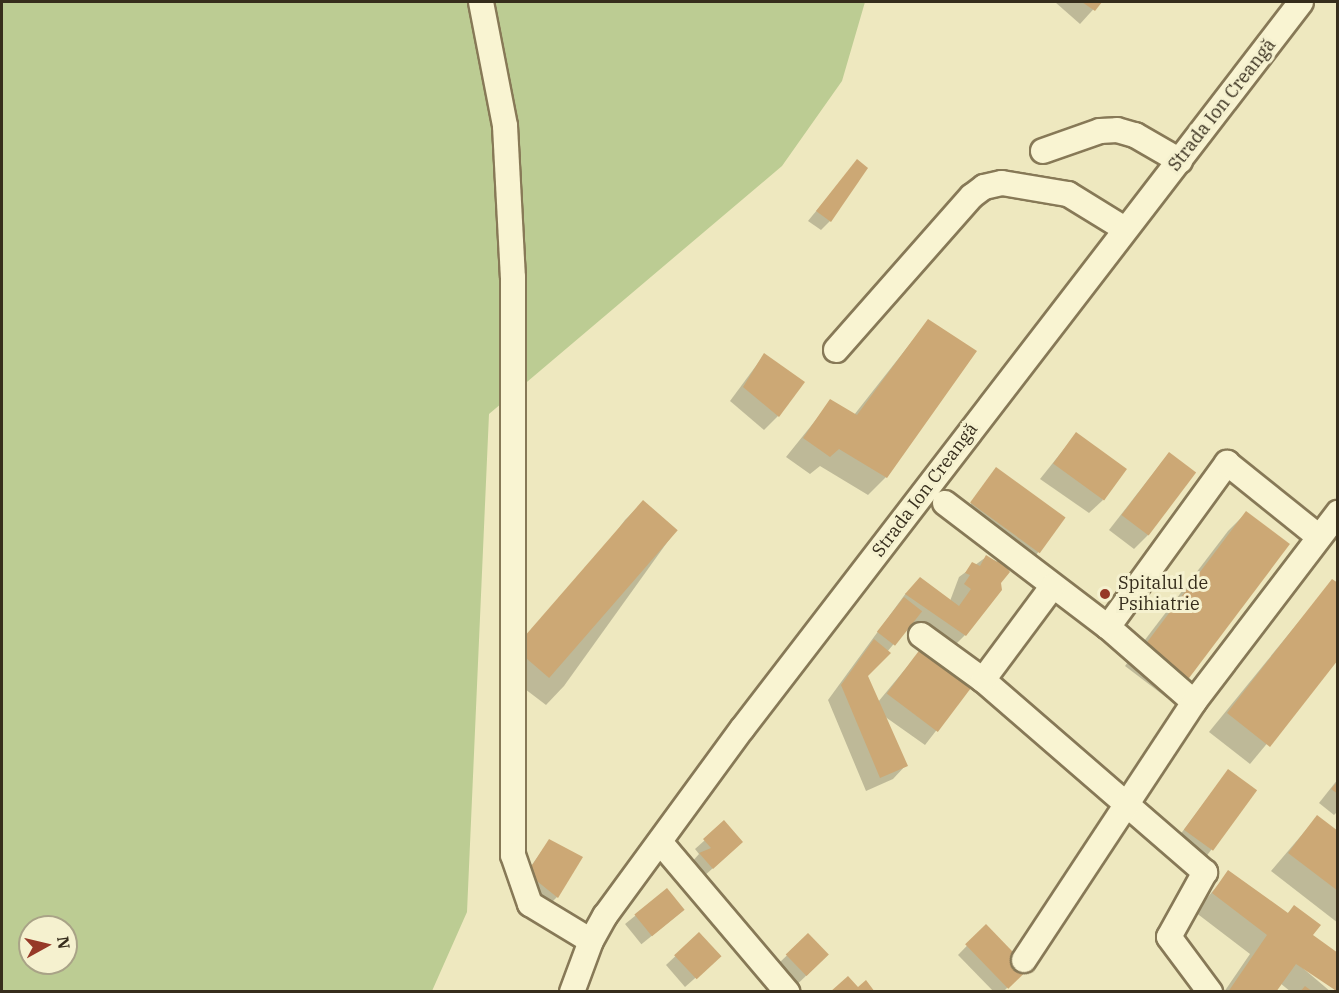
<!DOCTYPE html>
<meta charset="utf-8">
<style>
body{margin:0}
#map{position:relative;width:1339px;height:993px;overflow:hidden;background:#eee8bf;font-family:"IBM Plex Serif",serif}
div>[style]{position:absolute}
.green>*{inset:0;background:#bccc93}
.shadow>*{inset:0;background:#0003;transform-origin:0 0}
.building>*{inset:0;background:#cca875;transform-origin:0 0}
.roads{filter:drop-shadow(2px 0 #877957) drop-shadow(-2px 0 #877957) drop-shadow(0 2px #877957) drop-shadow(0 -2px #877957)}
.minor>*{height:24px;margin:-12px;padding:0 12px;transform-origin:12px;border-radius:12px;background:#f9f4d2}
.dots>*{width:16px;height:16px;translate:-50% -50%;box-sizing:border-box;border:3px solid #f5f1cf;border-radius:50%}
span{translate:-50% -50%;white-space:nowrap;text-align:center;line-height:1.15;-webkit-text-stroke:6px #f5f1cf;paint-order:stroke}
.street-label{font-size:18px;color:#362d1c}
.poi-label{font-size:18px;color:#362d1c}
.left{translate:0 -50%;text-align:left}
.frame{position:absolute;inset:0;border:3px solid #362d1c;pointer-events:none}
.north{position:absolute;left:18px;top:915px;width:60px;height:60px;box-sizing:border-box;background:#f5f1cf;border:2px solid #a9a387;border-radius:50%;rotate:82deg;font-size:16px;font-weight:700;line-height:24px;text-align:center;color:#362d1c}
.north::after{content:'';display:block;margin:auto;width:21px;height:27px;background:#963927;clip-path:polygon(50% 0,100% 100%,50% 72%,0 100%)}
</style>
<div id="map">
<div class="green">
<i style="clip-path:polygon(evenodd,2px 2px,865px 2px,842px 81px,782px 166px,489px 414px,467px 912px,432px 991px,2px 992px,2px 2px,30px 927px,66px 927px,66px 963px,30px 963px,30px 927px)"></i>
</div>
<div class="shadow">
<i style="clip-path:polygon(1055px 2px,1100px 2px,1080px 24px)"></i>
<i style="clip-path:polygon(857px 161px,830px 221px,821px 230px,808px 221px)"></i>
<i style="clip-path:polygon(928px 321px,886px 477px,868px 495px,820px 466px,810px 474px,786px 457px,831px 401px,854px 415px)"></i>
<i style="clip-path:polygon(764px 355px,778px 416px,764px 430px,730px 401px)"></i>
<i style="clip-path:polygon(1076px 434px,1103px 500px,1089px 513px,1040px 479px)"></i>
<i style="clip-path:polygon(1169px 453px,1148px 535px,1134px 549px,1109px 530px)"></i>
<i style="left:996px;top:469px;width:83px;height:62px;rotate:36deg"></i>
<i style="clip-path:polygon(643px 502px,676px 530px,564px 686px,546px 705px,508px 676px,625px 520px)"></i>
<i style="clip-path:polygon(1246px 513px,1185px 680px,1167px 698px,1125px 666px,1228px 531px)"></i>
<i style="clip-path:polygon(986px 557px,1006px 565px,965px 635px,951px 649px,912px 622px,867px 676px,878px 702px,921px 650px,970px 687px,925px 745px,884px 716px,906px 765px,893px 779px,866px 791px,828px 700px,906px 593px,950px 601px,959px 577px)"></i>
<i style="clip-path:polygon(1332px 581px,1338px 658px,1250px 764px,1209px 732px)"></i>
<i style="left:1228px;top:771px;width:34px;height:92px;rotate:37deg"></i>
<i style="clip-path:polygon(1338px 779px,1338px 811px,1334px 815px,1319px 803px)"></i>
<i style="clip-path:polygon(1317px 817px,1338px 833px,1338px 923px,1271px 871px)"></i>
<i style="clip-path:polygon(724px 823px,732px 851px,703px 877px,691px 863px,699px 854px,695px 849px)"></i>
<i style="clip-path:polygon(549px 841px,557px 897px,548px 906px,519px 883px)"></i>
<i style="clip-path:polygon(1229px 872px,1287px 914px,1294px 907px,1338px 992px,1291px 958px,1331px 992px,1291px 992px,1280px 983px,1274px 992px,1224px 992px,1250px 954px,1195px 912px)"></i>
<i style="left:667px;top:890px;width:26px;height:54px;rotate:51deg"></i>
<i style="clip-path:polygon(986px 926px,1027px 968px,1003px 992px,994px 992px,958px 955px)"></i>
<i style="clip-path:polygon(699px 934px,710px 965px,685px 987px,666px 965px)"></i>
<i style="left:808px;top:935px;width:28px;height:42px;rotate:46deg"></i>
</div>
<div class="building">
<i style="clip-path:polygon(1082px 2px,1102px 2px,1095px 11px)"></i>
<i style="clip-path:polygon(857px 159px,868px 168px,831px 222px,816px 211px)"></i>
<i style="clip-path:polygon(928px 319px,977px 351px,887px 478px,839px 449px,830px 457px,803px 438px,830px 399px,857px 415px)"></i>
<i style="clip-path:polygon(764px 353px,805px 382px,779px 417px,743px 387px)"></i>
<i style="left:1076px;top:432px;width:63px;height:39px;rotate:36deg"></i>
<i style="left:1169px;top:452px;width:34px;height:79px;rotate:37deg"></i>
<i style="left:996px;top:467px;width:86px;height:44px;rotate:36deg"></i>
<i style="left:643px;top:500px;width:46px;height:196px;rotate:41deg"></i>
<i style="left:1246px;top:511px;width:55px;height:171px;rotate:37deg"></i>
<i style="clip-path:polygon(986px 555px,997px 562px,1000px 558px,1010px 572px,1001px 583px,1002px 590px,966px 636px,905px 594px,920px 577px,959px 606px,971px 589px,964px 584px,970px 575px,965px 573px,972px 562px,980px 566px)"></i>
<i style="clip-path:polygon(1332px 579px,1338px 583px,1338px 660px,1270px 747px,1227px 713px)"></i>
<i style="left:904px;top:597px;width:23px;height:44px;rotate:38deg"></i>
<i style="clip-path:polygon(874px 639px,891px 653px,868px 676px,908px 766px,880px 778px,841px 685px)"></i>
<i style="left:921px;top:648px;width:64px;height:57px;rotate:37deg"></i>
<i style="left:1228px;top:769px;width:36px;height:75px;rotate:36deg"></i>
<i style="clip-path:polygon(1338px 781px,1338px 794px,1331px 789px)"></i>
<i style="clip-path:polygon(1317px 815px,1338px 831px,1338px 891px,1288px 853px)"></i>
<i style="clip-path:polygon(724px 820px,743px 842px,713px 869px,699px 853px,711px 848px,703px 839px)"></i>
<i style="clip-path:polygon(549px 839px,583px 857px,558px 898px,527px 873px)"></i>
<i style="clip-path:polygon(1228px 870px,1288px 913px,1294px 905px,1321px 925px,1313px 935px,1338px 953px,1338px 992px,1296px 964px,1276px 992px,1228px 992px,1267px 935px,1212px 893px)"></i>
<i style="left:667px;top:888px;width:28px;height:42px;rotate:51deg"></i>
<i style="left:986px;top:924px;width:62px;height:29px;rotate:46deg"></i>
<i style="left:699px;top:932px;width:33px;height:34px;rotate:47deg"></i>
<i style="left:808px;top:933px;width:30px;height:31px;rotate:46deg"></i>
<i style="clip-path:polygon(848px 976px,858px 987px,866px 980px,875px 992px,830px 992px)"></i>
<i style="clip-path:polygon(1305px 986px,1313px 992px,1300px 992px)"></i>
</div>
<div class="roads">
<div class="minor">
<i style="left:481px;top:2px;width:126px;rotate:79deg"></i>
<i style="left:505px;top:126px;width:151px;rotate:87deg"></i>
<i style="left:513px;top:277px;width:578px;rotate:90deg"></i>
<i style="left:513px;top:855px;width:52px;rotate:70.9deg"></i>
<i style="left:530px;top:904px;width:71px;rotate:31.2deg"></i>
<i style="left:1043px;top:151px;width:60px;rotate:-19.3deg"></i>
<i style="left:1100px;top:131px;width:17px;rotate:-3deg"></i>
<i style="left:1117px;top:130px;width:19px;rotate:16deg"></i>
<i style="left:1135px;top:135px;width:52px;rotate:30deg"></i>
<i style="left:836px;top:350px;width:205px;rotate:-48.6deg"></i>
<i style="left:972px;top:196px;width:15px;rotate:-37deg"></i>
<i style="left:984px;top:187px;width:18px;rotate:-13deg"></i>
<i style="left:1002px;top:183px;width:67px;rotate:9.5deg"></i>
<i style="left:1068px;top:194px;width:67px;rotate:31.6deg"></i>
<i style="left:945px;top:503px;width:205px;rotate:37.3deg"></i>
<i style="left:1108px;top:627px;width:114px;rotate:41.1deg"></i>
<i style="left:1108px;top:627px;width:203px;rotate:-54deg"></i>
<i style="left:1227px;top:463px;width:118px;rotate:38.8deg"></i>
<i style="left:921px;top:635px;width:77px;rotate:36deg"></i>
<i style="left:983px;top:680px;width:294px;rotate:40.9deg"></i>
<i style="left:1205px;top:872px;width:74px;rotate:119deg"></i>
<i style="left:1169px;top:937px;width:69px;rotate:53.3deg"></i>
<i style="left:983px;top:680px;width:116px;rotate:-53.4deg"></i>
<i style="left:660px;top:842px;width:197px;rotate:49.7deg"></i>
<i style="left:1024px;top:960px;width:309px;rotate:-56.6deg"></i>
<i style="left:1194px;top:702px;width:238px;rotate:-52.7deg"></i>
<i style="left:572px;top:992px;width:54px;rotate:-69.6deg"></i>
<i style="left:591px;top:941px;width:29px;rotate:-61deg"></i>
<i style="left:605px;top:916px;width:232px;rotate:-53.8deg"></i>
<i style="left:742px;top:729px;width:917px;rotate:-52.44deg"></i>
</div>
</div>
<div class="dots">
<i style="left:1105px;top:594px;background:#963927"></i>
</div>
<div class="street-label">
<span style="left:1222px;top:105px;rotate:-52deg">Strada Ion Creangă</span>
<span style="left:925px;top:490px;rotate:-53deg">Strada Ion Creangă</span>
</div>
<div class="poi-label">
<span class="left" style="left:1118px;top:594px">Spitalul de<br>Psihiatrie</span>
</div>
<div class="frame"></div>
<div class="north">N</div>
</div>
